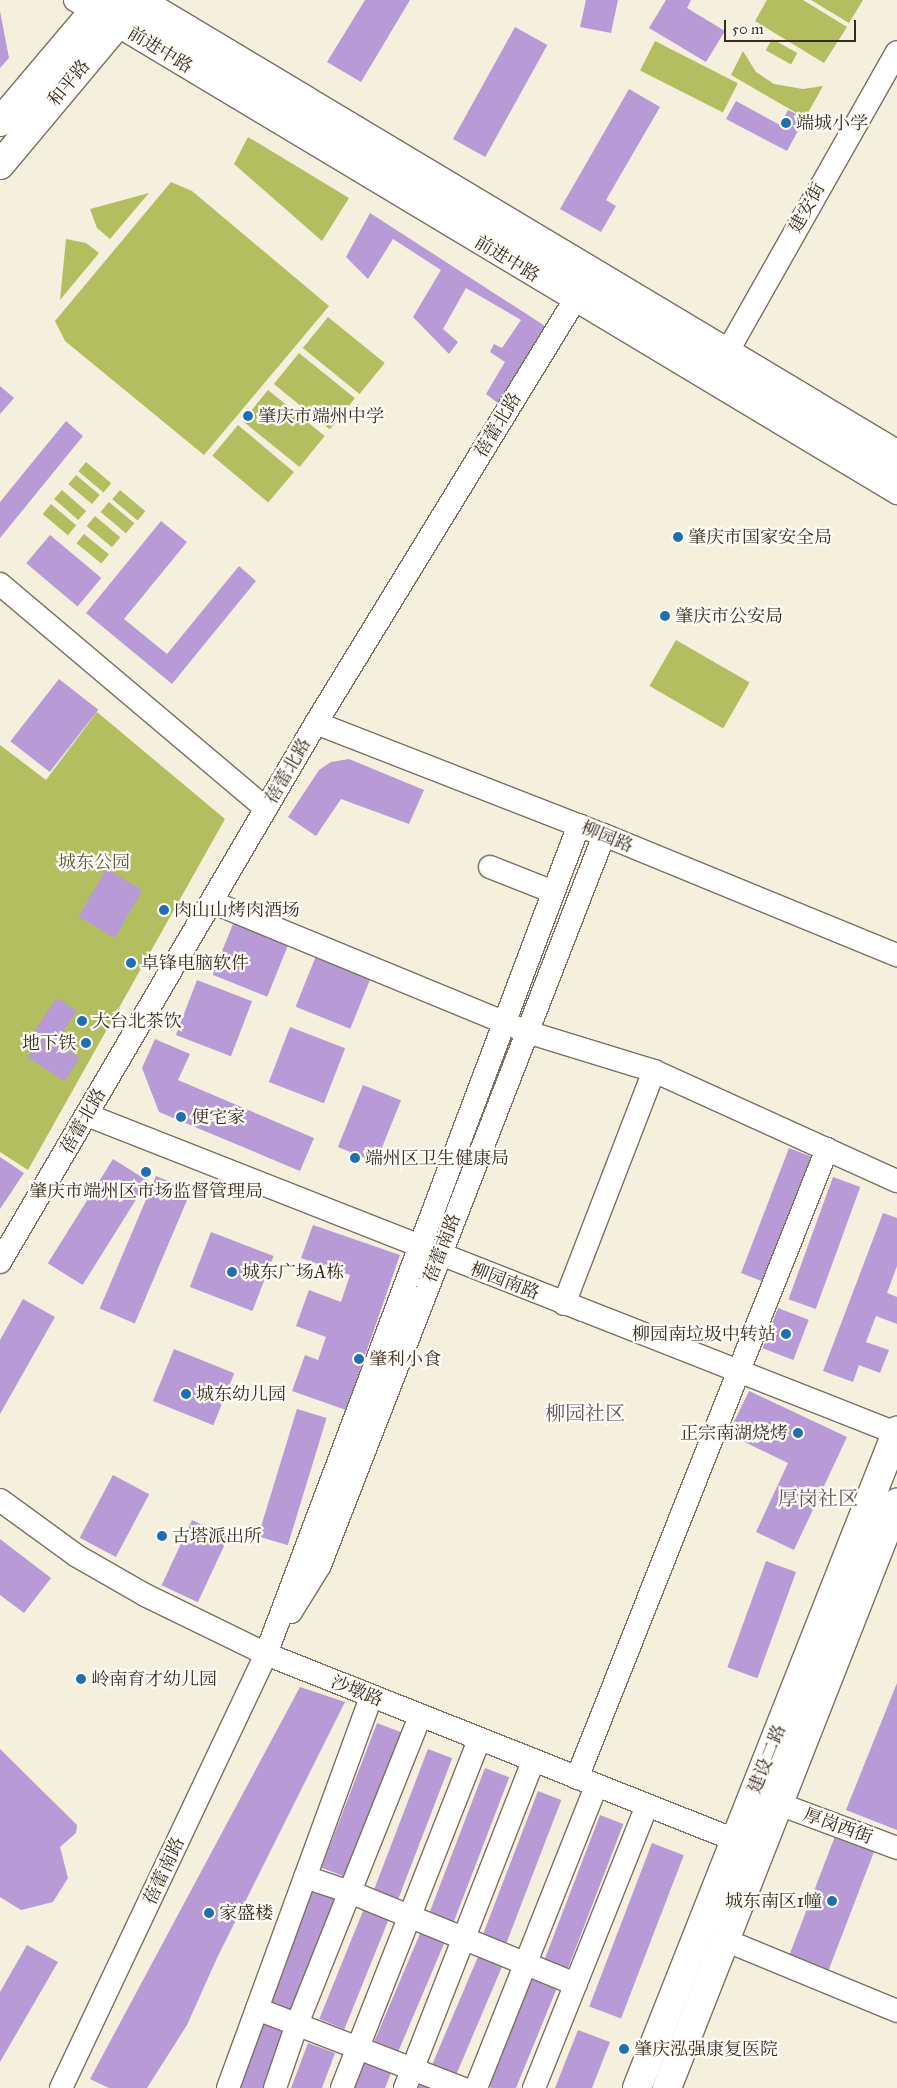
<!DOCTYPE html>
<meta charset="utf-8">
<style>
body{margin:0}
#map{position:relative;width:897px;height:2088px;overflow:hidden;background:#f5f0dd;font-family:"IM FELL Great Primer","Noto Serif SC",serif}
div>[style]{position:absolute}
.green>*{inset:0;background:#b3be60;transform-origin:0 0}
.building>*{inset:0;background:#b89ad7;transform-origin:0 0}
.roads{filter:drop-shadow(1px 0 #7c6f61) drop-shadow(-1px 0 #7c6f61) drop-shadow(0 1px #7c6f61) drop-shadow(0 -1px #7c6f61)}
.minor>*{height:22px;margin:-11px;padding:0 11px;transform-origin:11px;border-radius:11px;background:#fff}
.major>*{height:28px;margin:-14px;padding:0 14px;transform-origin:14px;border-radius:14px;background:#fff}
.dots>*{width:14px;height:14px;translate:-50% -50%;box-sizing:border-box;border:2px solid #fdfcf7;border-radius:50%}
span{translate:-50% -50%;white-space:nowrap;text-align:center;line-height:1.15;-webkit-text-stroke:4.5px #fdfcf7;paint-order:stroke}
.street-label{font-size:18px;color:#3b2a1e}
.poi-label{font-size:18px;color:#3b2a1e}
.left{translate:0 -50%;text-align:left}
.right{translate:-100% -50%;text-align:right}
.park-label{font-size:18px;color:#5f5632}
.quarter-label{font-size:20px;color:#67515f}
.scale{position:absolute;left:724px;top:20px;width:132px;height:22px;box-sizing:border-box;border:2px solid #3b2a1e;border-top:0;padding-left:6px;font-size:15px;line-height:18px;white-space:nowrap;color:#3b2a1e;-webkit-text-stroke:4px #fdfcf7;paint-order:stroke}
</style>
<div id="map">
<div class="green">
<i style="clip-path:polygon(767px 0,803px 0,847px 27px,824px 63px,755px 21px)"></i>
<i style="clip-path:polygon(811px 0,863px 0,849px 23px)"></i>
<i style="left:772px;top:39px;width:29px;height:13px;rotate:29deg"></i>
<i style="left:655px;top:41px;width:93px;height:33px;rotate:27deg"></i>
<i style="clip-path:polygon(743px 51px,756px 72px,774px 84px,803px 89px,823px 86px,805px 118px,731px 75px)"></i>
<i style="clip-path:polygon(248px 137px,349px 198px,322px 241px,234px 164px)"></i>
<i style="clip-path:polygon(171px 182px,192px 191px,329px 306px,204px 455px,65px 341px,55px 321px)"></i>
<i style="clip-path:polygon(149px 193px,110px 239px,97px 228px,90px 209px)"></i>
<i style="clip-path:polygon(66px 239px,86px 243px,99px 253px,60px 300px)"></i>
<i style="left:328px;top:317px;width:73px;height:40px;rotate:39deg"></i>
<i style="left:299px;top:353px;width:72px;height:40px;rotate:39deg"></i>
<i style="left:268px;top:390px;width:73px;height:40px;rotate:39deg"></i>
<i style="left:238px;top:425px;width:73px;height:40px;rotate:40deg"></i>
<i style="left:86px;top:462px;width:33px;height:12px;rotate:40deg"></i>
<i style="left:76px;top:475px;width:31px;height:12px;rotate:40deg"></i>
<i style="left:62px;top:490px;width:32px;height:12px;rotate:41deg"></i>
<i style="left:120px;top:490px;width:33px;height:12px;rotate:40deg"></i>
<i style="left:109px;top:502px;width:33px;height:13px;rotate:40deg"></i>
<i style="left:51px;top:504px;width:33px;height:13px;rotate:40deg"></i>
<i style="left:95px;top:516px;width:33px;height:13px;rotate:40deg"></i>
<i style="left:84px;top:534px;width:32px;height:12px;rotate:39deg"></i>
<i style="left:676px;top:640px;width:85px;height:53px;rotate:30deg"></i>
<i style="clip-path:polygon(97px 712px,225px 819px,28px 1170px,0 1152px,0 745px,46px 780px)"></i>
</div>
<div class="building">
<i style="clip-path:polygon(365px 0,410px 0,361px 82px,327px 62px)"></i>
<i style="clip-path:polygon(586px 0,618px 0,611px 33px,580px 27px)"></i>
<i style="clip-path:polygon(666px 0,691px 0,687px 8px,725px 31px,706px 62px,649px 28px)"></i>
<i style="clip-path:polygon(0 11px,9px 58px,0 68px)"></i>
<i style="left:515px;top:27px;width:37px;height:128px;rotate:29deg"></i>
<i style="clip-path:polygon(629px 89px,660px 107px,606px 200px,616px 206px,601px 232px,560px 209px)"></i>
<i style="clip-path:polygon(736px 101px,780px 125px,788px 110px,805px 118px,787px 151px,726px 119px)"></i>
<i style="clip-path:polygon(370px 213px,545px 326px,499px 404px,486px 394px,505px 362px,490px 352px,494px 344px,502px 348px,521px 320px,466px 288px,443px 329px,458px 342px,449px 354px,413px 317px,441px 270px,393px 239px,368px 279px,346px 257px)"></i>
<i style="clip-path:polygon(0 386px,14px 398px,0 414px)"></i>
<i style="clip-path:polygon(66px 421px,83px 436px,0 538px,0 502px)"></i>
<i style="clip-path:polygon(161px 521px,187px 542px,124px 619px,167px 654px,239px 566px,256px 581px,172px 684px,86px 613px)"></i>
<i style="left:50px;top:535px;width:67px;height:37px;rotate:40deg"></i>
<i style="left:59px;top:679px;width:50px;height:79px;rotate:38deg"></i>
<i style="clip-path:polygon(349px 759px,424px 790px,409px 824px,341px 799px,316px 836px,288px 817px,319px 770px,331px 762px)"></i>
<i style="left:106px;top:869px;width:42px;height:55px;rotate:30deg"></i>
<i style="left:235px;top:919px;width:59px;height:60px;rotate:22deg"></i>
<i style="left:318px;top:951px;width:59px;height:60px;rotate:22deg"></i>
<i style="left:197px;top:980px;width:59px;height:59px;rotate:21deg"></i>
<i style="clip-path:polygon(57px 998px,77px 1011px,56px 1042px,80px 1058px,64px 1081px,28px 1057px,39px 1041px,31px 1036px)"></i>
<i style="left:290px;top:1027px;width:59px;height:59px;rotate:21deg"></i>
<i style="clip-path:polygon(155px 1039px,190px 1054px,178px 1080px,314px 1138px,300px 1171px,159px 1112px,142px 1068px)"></i>
<i style="left:363px;top:1085px;width:41px;height:67px;rotate:22deg"></i>
<i style="left:789px;top:1148px;width:25px;height:134px;rotate:21deg"></i>
<i style="clip-path:polygon(0 1157px,24px 1173px,0 1209px)"></i>
<i style="left:113px;top:1159px;width:41px;height:123px;rotate:32deg"></i>
<i style="left:156px;top:1176px;width:38px;height:144px;rotate:23deg"></i>
<i style="left:833px;top:1177px;width:29px;height:130px;rotate:20deg"></i>
<i style="clip-path:polygon(883px 1213px,897px 1218px,897px 1266px,887px 1293px,897px 1297px,897px 1324px,876px 1316px,866px 1342px,889px 1350px,880px 1373px,859px 1365px,853px 1382px,823px 1371px)"></i>
<i style="clip-path:polygon(313px 1225px,400px 1255px,346px 1410px,292px 1391px,305px 1355px,318px 1360px,326px 1337px,296px 1326px,309px 1290px,341px 1302px,350px 1275px,301px 1258px)"></i>
<i style="left:211px;top:1232px;width:67px;height:59px;rotate:21deg"></i>
<i style="clip-path:polygon(23px 1299px,55px 1317px,0 1414px,0 1340px)"></i>
<i style="left:778px;top:1308px;width:33px;height:43px;rotate:21deg"></i>
<i style="left:174px;top:1349px;width:65px;height:56px;rotate:22deg"></i>
<i style="clip-path:polygon(749px 1391px,847px 1437px,794px 1550px,756px 1532px,788px 1463px,728px 1434px)"></i>
<i style="left:297px;top:1409px;width:31px;height:133px;rotate:17deg"></i>
<i style="left:113px;top:1475px;width:41px;height:71px;rotate:28deg"></i>
<i style="left:192px;top:1520px;width:40px;height:72px;rotate:25deg"></i>
<i style="clip-path:polygon(0 1539px,51px 1578px,24px 1613px,0 1595px)"></i>
<i style="left:766px;top:1561px;width:32px;height:113px;rotate:20deg"></i>
<i style="clip-path:polygon(897px 1683px,897px 1830px,846px 1810px)"></i>
<i style="clip-path:polygon(300px 1687px,345px 1702px,217px 1958px,187px 2025px,147px 2088px,109px 2088px,90px 2079px)"></i>
<i style="left:377px;top:1723px;width:26px;height:155px;rotate:21deg"></i>
<i style="clip-path:polygon(0 1749px,77px 1825px,76px 1833px,60px 1847px,68px 1878px,53px 1902px,21px 1910px,0 1897px)"></i>
<i style="left:428px;top:1749px;width:26px;height:155px;rotate:21deg"></i>
<i style="left:485px;top:1768px;width:26px;height:155px;rotate:21deg"></i>
<i style="left:538px;top:1791px;width:25px;height:156px;rotate:21deg"></i>
<i style="left:600px;top:1815px;width:25px;height:155px;rotate:21deg"></i>
<i style="left:837px;top:1831px;width:42px;height:134px;rotate:21deg"></i>
<i style="left:652px;top:1843px;width:34px;height:175px;rotate:21deg"></i>
<i style="left:314px;top:1887px;width:27px;height:123px;rotate:22deg"></i>
<i style="left:365px;top:1906px;width:27px;height:122px;rotate:22deg"></i>
<i style="left:422px;top:1929px;width:26px;height:122px;rotate:23deg"></i>
<i style="clip-path:polygon(27px 1945px,58px 1962px,0 2062px,0 1992px)"></i>
<i style="left:480px;top:1952px;width:26px;height:123px;rotate:23deg"></i>
<i style="clip-path:polygon(534px 1973px,559px 1983px,516px 2088px,492px 2088px,487px 2086px)"></i>
<i style="clip-path:polygon(257px 2020px,284px 2030px,263px 2088px,234px 2088px)"></i>
<i style="clip-path:polygon(578px 2030px,610px 2042px,592px 2088px,555px 2088px)"></i>
<i style="clip-path:polygon(308px 2043px,335px 2053px,322px 2088px,291px 2088px)"></i>
<i style="clip-path:polygon(364px 2062px,391px 2073px,385px 2088px,354px 2088px)"></i>
<i style="clip-path:polygon(421px 2082px,437px 2088px,418px 2088px)"></i>
</div>
<div class="roads">
<div class="minor">
<i style="left:75px;top:0;width:959px;rotate:30.95deg"></i>
<i style="left:144px;top:0;width:878px;rotate:30.92deg"></i>
<i style="left:115px;top:4px;width:911px;rotate:30.9deg"></i>
<i style="left:721px;top:363px;width:357px;rotate:-60.5deg"></i>
<i style="left:0;top:584px;width:348px;rotate:40.2deg"></i>
<i style="left:316px;top:723px;width:309px;rotate:21.3deg"></i>
<i style="left:604px;top:835px;width:317px;rotate:22.3deg"></i>
<i style="left:490px;top:867px;width:68px;rotate:21.6deg"></i>
<i style="left:212px;top:902px;width:341px;rotate:22.4deg"></i>
<i style="left:527px;top:1032px;width:133px;rotate:17.1deg"></i>
<i style="left:654px;top:1071px;width:267px;rotate:24.4deg"></i>
<i style="left:87px;top:1115px;width:869px;rotate:21.46deg"></i>
<i style="left:0;top:1262px;width:625px;rotate:-59.62deg"></i>
<i style="left:316px;top:723px;width:513px;rotate:-58.54deg"></i>
<i style="left:564px;top:1304px;width:250px;rotate:-68.9deg"></i>
<i style="left:0;top:1500px;width:95px;rotate:36deg"></i>
<i style="left:77px;top:1556px;width:78px;rotate:29.8deg"></i>
<i style="left:145px;top:1595px;width:135px;rotate:26deg"></i>
<i style="left:266px;top:1654px;width:505px;rotate:21.63deg"></i>
<i style="left:291px;top:1612px;width:55px;rotate:-58.3deg"></i>
<i style="left:320px;top:1565px;width:783px;rotate:-68.74deg"></i>
<i style="left:577px;top:1778px;width:677px;rotate:-68.32deg"></i>
<i style="left:779px;top:1804px;width:126px;rotate:20.4deg"></i>
<i style="left:305px;top:1877px;width:47px;rotate:18.4deg"></i>
<i style="left:350px;top:1892px;width:244px;rotate:22.2deg"></i>
<i style="left:725px;top:1940px;width:186px;rotate:22.4deg"></i>
<i style="left:257px;top:2009px;width:220px;rotate:21.1deg"></i>
<i style="left:61px;top:2088px;width:480px;rotate:-64.7deg"></i>
<i style="left:266px;top:1654px;width:886px;rotate:-69.32deg"></i>
<i style="left:228px;top:2088px;width:416px;rotate:-69.9deg"></i>
<i style="left:275px;top:2088px;width:68px;rotate:-71deg"></i>
<i style="left:297px;top:2024px;width:331px;rotate:-68.2deg"></i>
<i style="left:342px;top:2088px;width:374px;rotate:-68.5deg"></i>
<i style="left:405px;top:2088px;width:351px;rotate:-68.6deg"></i>
<i style="left:476px;top:2088px;width:325px;rotate:-68.3deg"></i>
<i style="left:534px;top:2088px;width:304px;rotate:-68.2deg"></i>
</div>
<div class="major">
<i style="left:0;top:122px;width:160px;rotate:-49.8deg"></i>
<i style="left:0;top:165px;width:215px;rotate:-50.1deg"></i>
<i style="left:637px;top:2088px;width:707px;rotate:-68.41deg"></i>
<i style="left:667px;top:2088px;width:629px;rotate:-68.54deg"></i>
</div>
</div>
<div class="dots">
<i style="left:786px;top:123px;background:#1f6fb2"></i>
<i style="left:248px;top:416px;background:#1f6fb2"></i>
<i style="left:678px;top:537px;background:#1f6fb2"></i>
<i style="left:665px;top:616px;background:#1f6fb2"></i>
<i style="left:164px;top:910px;background:#1f6fb2"></i>
<i style="left:131px;top:963px;background:#1f6fb2"></i>
<i style="left:82px;top:1021px;background:#1f6fb2"></i>
<i style="left:86px;top:1043px;background:#1f6fb2"></i>
<i style="left:181px;top:1117px;background:#1f6fb2"></i>
<i style="left:355px;top:1158px;background:#1f6fb2"></i>
<i style="left:146px;top:1172px;background:#1f6fb2"></i>
<i style="left:232px;top:1272px;background:#1f6fb2"></i>
<i style="left:786px;top:1334px;background:#1f6fb2"></i>
<i style="left:359px;top:1359px;background:#1f6fb2"></i>
<i style="left:186px;top:1394px;background:#1f6fb2"></i>
<i style="left:798px;top:1433px;background:#1f6fb2"></i>
<i style="left:162px;top:1536px;background:#1f6fb2"></i>
<i style="left:81px;top:1679px;background:#1f6fb2"></i>
<i style="left:832px;top:1901px;background:#1f6fb2"></i>
<i style="left:209px;top:1913px;background:#1f6fb2"></i>
<i style="left:624px;top:2049px;background:#1f6fb2"></i>
</div>
<div class="street-label">
<span style="left:160px;top:50px;rotate:31deg">前进中路</span>
<span style="left:69px;top:83px;rotate:-50deg">和平路</span>
<span style="left:807px;top:208px;rotate:-61deg">建安街</span>
<span style="left:507px;top:259px;rotate:31deg">前进中路</span>
<span style="left:498px;top:425px;rotate:-59deg">蓓蕾北路</span>
<span style="left:288px;top:771px;rotate:-60deg">蓓蕾北路</span>
<span style="left:607px;top:837px;rotate:22deg">柳园路</span>
<span style="left:83px;top:1121px;rotate:-60deg">蓓蕾北路</span>
<span style="left:442px;top:1248px;rotate:-69deg">蓓蕾南路</span>
<span style="left:505px;top:1281px;rotate:21deg">柳园南路</span>
<span style="left:357px;top:1691px;rotate:22deg">沙墩路</span>
<span style="left:767px;top:1759px;rotate:-68deg">建设二路</span>
<span style="left:838px;top:1826px;rotate:20deg">厚岗西街</span>
<span style="left:164px;top:1871px;rotate:-65deg">蓓蕾南路</span>
</div>
<div class="poi-label">
<span class="left" style="left:796px;top:123px">端城小学</span>
<span class="left" style="left:258px;top:416px">肇庆市端州中学</span>
<span class="left" style="left:688px;top:537px">肇庆市国家安全局</span>
<span class="left" style="left:675px;top:616px">肇庆市公安局</span>
<span class="left" style="left:174px;top:910px">肉山山烤肉酒场</span>
<span class="left" style="left:141px;top:963px">卓锋电脑软件</span>
<span class="left" style="left:92px;top:1021px">大台北茶饮</span>
<span class="right" style="left:76px;top:1043px">地下铁</span>
<span class="left" style="left:191px;top:1117px">便宅家</span>
<span class="left" style="left:365px;top:1158px">端州区卫生健康局</span>
<span style="left:146px;top:1191px">肇庆市端州区市场监督管理局</span>
<span class="left" style="left:242px;top:1272px">城东广场A栋</span>
<span class="right" style="left:776px;top:1334px">柳园南垃圾中转站</span>
<span class="left" style="left:369px;top:1359px">肇利小食</span>
<span class="left" style="left:196px;top:1394px">城东幼儿园</span>
<span class="right" style="left:788px;top:1433px">正宗南湖烧烤</span>
<span class="left" style="left:172px;top:1536px">古塔派出所</span>
<span class="left" style="left:91px;top:1679px">岭南育才幼儿园</span>
<span class="right" style="left:822px;top:1901px">城东南区1幢</span>
<span class="left" style="left:219px;top:1913px">家盛楼</span>
<span class="left" style="left:634px;top:2049px">肇庆泓强康复医院</span>
</div>
<div class="park-label">
<span style="left:94px;top:862px">城东公园</span>
</div>
<div class="quarter-label">
<span style="left:585px;top:1413px">柳园社区</span>
<span style="left:818px;top:1498px">厚岗社区</span>
</div>
<div class="scale">50 m</div>
</div>
